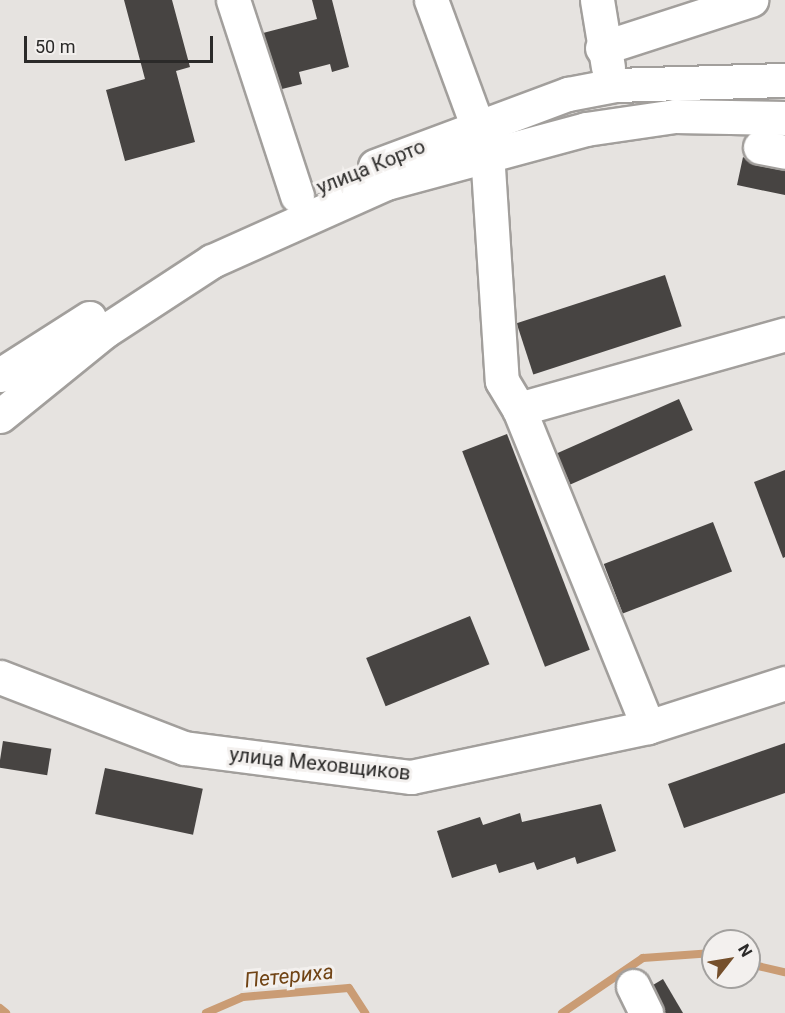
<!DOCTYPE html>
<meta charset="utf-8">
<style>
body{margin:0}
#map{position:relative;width:785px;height:1013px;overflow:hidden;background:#e6e3e0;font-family:Roboto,sans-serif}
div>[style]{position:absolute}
.stream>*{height:8px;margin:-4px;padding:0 4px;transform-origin:4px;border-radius:4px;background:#ca9c74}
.building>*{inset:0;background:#474442;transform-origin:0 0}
.roads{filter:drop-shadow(2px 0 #a29f9c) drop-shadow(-2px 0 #a29f9c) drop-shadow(0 2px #a29f9c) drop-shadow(0 -2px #a29f9c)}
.minor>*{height:33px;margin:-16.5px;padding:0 16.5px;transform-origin:16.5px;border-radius:16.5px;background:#fff}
span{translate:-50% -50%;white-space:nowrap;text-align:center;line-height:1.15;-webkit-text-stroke:6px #f3f0ee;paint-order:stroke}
.street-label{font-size:20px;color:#2b2a29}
.water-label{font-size:21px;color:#704314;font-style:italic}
.north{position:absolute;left:701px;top:929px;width:60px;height:60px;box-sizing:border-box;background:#f3f0ee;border:2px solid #a3a19f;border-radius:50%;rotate:59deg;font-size:16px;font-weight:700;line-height:24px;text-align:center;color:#2b2a29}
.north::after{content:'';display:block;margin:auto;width:21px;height:27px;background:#754f2b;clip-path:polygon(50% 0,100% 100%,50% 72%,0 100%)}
.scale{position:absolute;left:24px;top:36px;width:189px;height:27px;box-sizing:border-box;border:3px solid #2b2a29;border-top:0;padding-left:8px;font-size:18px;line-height:21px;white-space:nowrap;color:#2b2a29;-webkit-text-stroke:4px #f3f0ee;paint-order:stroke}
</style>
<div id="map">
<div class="stream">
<i style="left:749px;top:964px;width:37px;rotate:13deg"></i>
<i style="left:0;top:1008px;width:8px;rotate:40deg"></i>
<i style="left:206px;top:1013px;width:40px;rotate:-23.4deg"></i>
<i style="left:243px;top:997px;width:106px;rotate:-4.9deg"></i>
<i style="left:349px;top:988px;width:30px;rotate:57deg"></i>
<i style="left:562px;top:1013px;width:98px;rotate:-34.2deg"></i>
<i style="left:643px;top:958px;width:70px;rotate:-4.1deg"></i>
</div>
<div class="building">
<i style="clip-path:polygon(124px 0,172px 0,190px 67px,176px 71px,195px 142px,125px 161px,106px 90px,145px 79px)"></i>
<i style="clip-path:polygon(312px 0,332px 0,349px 67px,332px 72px,330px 64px,299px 72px,302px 84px,282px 89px,263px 33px,317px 19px)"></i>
<i style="clip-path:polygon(743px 157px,756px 165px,785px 170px,785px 195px,737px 185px)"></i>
<i style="left:665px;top:275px;width:54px;height:156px;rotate:72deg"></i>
<i style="left:679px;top:399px;width:34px;height:134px;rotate:66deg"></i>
<i style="left:507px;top:434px;width:231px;height:48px;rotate:69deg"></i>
<i style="clip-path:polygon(785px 470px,785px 557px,783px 558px,754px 482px)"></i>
<i style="left:713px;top:522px;width:53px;height:117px;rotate:69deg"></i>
<i style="left:470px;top:616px;width:52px;height:112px;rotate:68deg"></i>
<i style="left:3px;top:741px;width:49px;height:27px;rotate:9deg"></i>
<i style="clip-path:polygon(785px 743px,785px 793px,684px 828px,668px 784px)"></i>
<i style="left:105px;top:768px;width:100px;height:47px;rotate:12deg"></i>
<i style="clip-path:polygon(601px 804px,616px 851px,577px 864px,575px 857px,537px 870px,534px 862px,499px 873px,496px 864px,452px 878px,437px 831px,480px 817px,483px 825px,520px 813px,522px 822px)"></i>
<i style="clip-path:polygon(663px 979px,683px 1013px,665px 1013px,653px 985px)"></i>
</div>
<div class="roads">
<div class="minor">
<i style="left:233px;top:0;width:206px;rotate:71.9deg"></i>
<i style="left:431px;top:0;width:162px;rotate:69.8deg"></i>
<i style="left:487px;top:152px;width:229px;rotate:86.3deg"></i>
<i style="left:502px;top:381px;width:33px;rotate:59deg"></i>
<i style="left:519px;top:409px;width:343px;rotate:67.9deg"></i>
<i style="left:597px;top:0;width:68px;rotate:80.7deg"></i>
<i style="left:602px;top:48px;width:157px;rotate:-17.9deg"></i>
<i style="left:760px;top:147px;width:25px;rotate:11deg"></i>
<i style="left:375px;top:166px;width:206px;rotate:-20.5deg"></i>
<i style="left:568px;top:94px;width:48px;rotate:-10.8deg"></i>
<i style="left:615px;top:85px;width:170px;rotate:-1.7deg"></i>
<i style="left:0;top:375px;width:106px;rotate:-32.6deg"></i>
<i style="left:519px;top:409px;width:276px;rotate:-15.7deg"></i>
<i style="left:0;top:416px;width:135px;rotate:-39deg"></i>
<i style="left:105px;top:331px;width:128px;rotate:-33.2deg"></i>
<i style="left:212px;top:261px;width:191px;rotate:-24.1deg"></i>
<i style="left:386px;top:183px;width:207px;rotate:-15.1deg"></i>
<i style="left:586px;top:129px;width:90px;rotate:-8.3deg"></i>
<i style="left:675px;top:116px;width:110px;rotate:1deg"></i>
<i style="left:0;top:677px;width:197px;rotate:21.1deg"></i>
<i style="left:184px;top:748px;width:229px;rotate:7.3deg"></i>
<i style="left:411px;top:777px;width:242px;rotate:-11.9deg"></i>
<i style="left:648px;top:727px;width:144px;rotate:-17.8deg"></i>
<i style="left:633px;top:986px;width:30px;rotate:64deg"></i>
</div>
</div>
<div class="street-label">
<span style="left:371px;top:167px;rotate:-22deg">улица Корто</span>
<span style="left:320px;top:764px;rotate:6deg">улица Меховщиков</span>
</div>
<div class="water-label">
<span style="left:289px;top:976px;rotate:-6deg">Петериха</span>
</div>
<div class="north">N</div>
<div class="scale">50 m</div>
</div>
